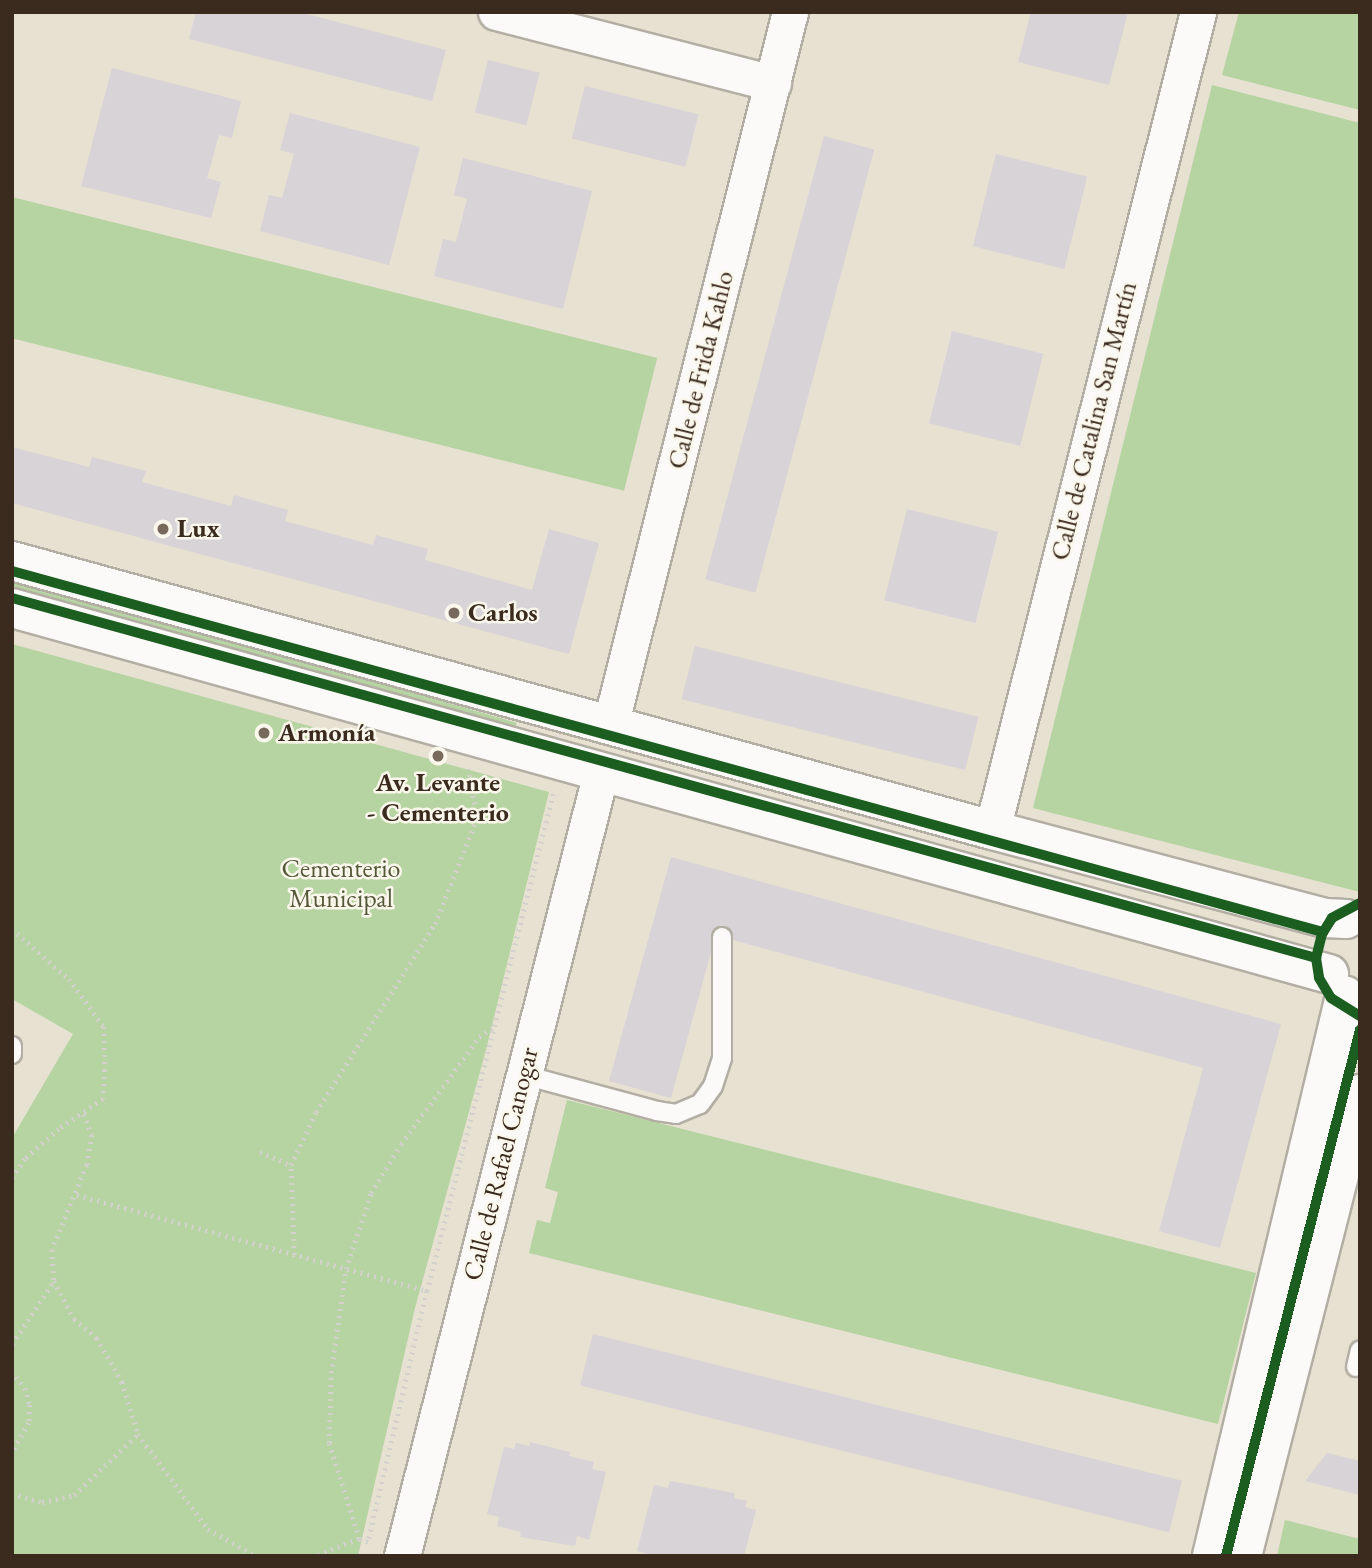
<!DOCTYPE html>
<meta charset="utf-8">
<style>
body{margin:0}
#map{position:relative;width:1372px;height:1568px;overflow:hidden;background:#e6e1d1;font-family:"EB Garamond",serif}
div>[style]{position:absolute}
.green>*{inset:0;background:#b6d3a2;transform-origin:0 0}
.building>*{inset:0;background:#d8d3d7;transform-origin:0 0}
.path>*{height:4.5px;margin-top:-2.25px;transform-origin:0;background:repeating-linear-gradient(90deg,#d3d1cc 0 2px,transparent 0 7px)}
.roads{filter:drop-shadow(2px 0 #b3aea3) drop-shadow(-2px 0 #b3aea3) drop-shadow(0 2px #b3aea3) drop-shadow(0 -2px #b3aea3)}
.service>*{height:18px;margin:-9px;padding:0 9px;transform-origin:9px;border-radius:9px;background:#fbfaf8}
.minor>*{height:35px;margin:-17.5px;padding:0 17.5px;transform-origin:17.5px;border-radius:17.5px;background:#fbfaf8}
.tertiary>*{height:38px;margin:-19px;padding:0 19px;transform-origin:19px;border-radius:19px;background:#fbfaf8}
.cycleway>*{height:10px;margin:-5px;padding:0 5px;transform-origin:5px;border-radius:5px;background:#1b5e20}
.dots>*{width:19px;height:19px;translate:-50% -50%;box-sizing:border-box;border:4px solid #fbf7ec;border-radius:50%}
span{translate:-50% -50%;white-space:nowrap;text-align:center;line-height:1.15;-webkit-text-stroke:5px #fbf7ec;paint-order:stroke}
.street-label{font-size:26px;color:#3b2a1e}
.poi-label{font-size:26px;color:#3b2a1e;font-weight:700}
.left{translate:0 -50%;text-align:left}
.park-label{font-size:26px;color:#54593a}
.frame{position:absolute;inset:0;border:14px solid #3b2a1e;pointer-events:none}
</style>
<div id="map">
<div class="green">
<i style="clip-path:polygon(1239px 12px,1360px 12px,1360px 110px,1222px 75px)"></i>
<i style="clip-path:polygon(1212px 85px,1360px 123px,1360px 892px,1033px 808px)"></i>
<i style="left:12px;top:197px;width:665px;height:137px;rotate:14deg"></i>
<i style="left:12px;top:578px;width:525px;height:8px;rotate:16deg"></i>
<i style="clip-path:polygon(12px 644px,549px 792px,486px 1050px,415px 1308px,358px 1556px,12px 1556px,12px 1138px,73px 1034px,12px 999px)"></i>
<i style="clip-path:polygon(567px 1100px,1256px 1273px,1218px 1424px,529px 1253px,537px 1220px,550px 1223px,558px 1192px,545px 1188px)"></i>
<i style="clip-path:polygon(1285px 1520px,1360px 1539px,1360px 1556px,1277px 1556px)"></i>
</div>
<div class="building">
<i style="clip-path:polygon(196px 12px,299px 12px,446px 50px,432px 101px,189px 39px)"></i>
<i style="clip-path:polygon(1031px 12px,1128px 12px,1109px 85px,1018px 62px)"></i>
<i style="left:488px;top:60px;width:53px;height:54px;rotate:14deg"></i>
<i style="clip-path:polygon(112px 68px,241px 101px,232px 138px,219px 135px,207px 178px,221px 182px,211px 218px,81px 186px)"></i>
<i style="left:585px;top:86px;width:117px;height:54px;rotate:14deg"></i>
<i style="clip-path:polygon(290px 113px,420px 147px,389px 265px,260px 231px,269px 195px,282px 198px,294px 154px,280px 150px)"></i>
<i style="left:824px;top:136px;width:52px;height:459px;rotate:15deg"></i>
<i style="left:996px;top:154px;width:94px;height:95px;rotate:14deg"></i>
<i style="clip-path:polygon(463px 158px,592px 191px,563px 309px,434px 276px,443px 239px,456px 242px,467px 199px,454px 195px)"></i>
<i style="left:952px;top:331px;width:94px;height:95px;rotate:14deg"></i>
<i style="clip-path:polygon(12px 447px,89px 467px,92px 457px,146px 471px,142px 482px,231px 506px,234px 495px,288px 510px,285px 521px,373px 545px,376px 535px,428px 549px,425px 560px,532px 590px,549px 529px,599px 543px,569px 654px,12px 503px)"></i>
<i style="left:907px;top:509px;width:94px;height:94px;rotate:14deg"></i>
<i style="left:695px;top:646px;width:292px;height:55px;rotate:14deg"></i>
<i style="clip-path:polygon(671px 857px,1281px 1024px,1220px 1248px,1159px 1231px,1203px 1068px,733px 940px,727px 927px,712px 932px,711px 952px,671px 1098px,609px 1081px)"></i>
<i style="left:593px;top:1334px;width:607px;height:53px;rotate:14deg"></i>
<i style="clip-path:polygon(530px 1442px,570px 1452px,569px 1456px,594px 1462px,592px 1469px,606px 1472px,589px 1540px,577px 1536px,575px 1546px,520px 1537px,521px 1532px,497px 1526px,499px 1517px,487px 1514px,504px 1447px,514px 1449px,516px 1443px,529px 1446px)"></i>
<i style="clip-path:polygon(1327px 1453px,1360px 1461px,1360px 1495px,1305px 1481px)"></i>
<i style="clip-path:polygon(670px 1481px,735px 1493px,734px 1498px,747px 1501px,745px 1507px,756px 1510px,744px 1556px,655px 1556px,637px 1551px,654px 1485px,668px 1488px)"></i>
</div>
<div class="path">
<i style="left:12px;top:929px;width:76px;rotate:41.3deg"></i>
<i style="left:69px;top:979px;width:59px;rotate:53.9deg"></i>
<i style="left:104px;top:1027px;width:43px;rotate:88.7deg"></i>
<i style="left:105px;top:1070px;width:29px;rotate:94deg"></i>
<i style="left:103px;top:1099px;width:53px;rotate:145.7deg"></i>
<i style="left:59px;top:1129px;width:45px;rotate:138.6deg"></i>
<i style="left:25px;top:1159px;width:24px;rotate:123deg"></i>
<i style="left:84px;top:1114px;width:22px;rotate:69deg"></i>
<i style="left:92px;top:1135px;width:30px;rotate:99deg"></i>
<i style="left:87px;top:1165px;width:92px;rotate:112.4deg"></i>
<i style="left:52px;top:1250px;width:31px;rotate:86deg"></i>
<i style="left:54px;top:1281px;width:43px;rotate:62.2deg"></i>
<i style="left:74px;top:1319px;width:30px;rotate:40deg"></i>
<i style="left:97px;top:1338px;width:51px;rotate:60.4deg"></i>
<i style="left:122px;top:1382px;width:54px;rotate:72.9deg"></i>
<i style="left:138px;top:1434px;width:118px;rotate:53.6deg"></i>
<i style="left:208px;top:1529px;width:55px;rotate:29.4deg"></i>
<i style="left:260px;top:1152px;width:34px;rotate:23deg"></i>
<i style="left:77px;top:1195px;width:363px;rotate:15.3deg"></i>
<i style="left:427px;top:1291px;width:258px;rotate:103.2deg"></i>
<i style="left:368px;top:1542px;width:9px;rotate:-162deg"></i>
<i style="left:359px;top:1539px;width:45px;rotate:158deg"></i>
<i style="left:294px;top:1255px;width:90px;rotate:-91.9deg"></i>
<i style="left:291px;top:1165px;width:59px;rotate:-64.7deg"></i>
<i style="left:316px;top:1112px;width:222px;rotate:-57.7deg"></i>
<i style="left:435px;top:924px;width:114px;rotate:-68.4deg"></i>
<i style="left:477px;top:818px;width:50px;rotate:-100.4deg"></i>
<i style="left:427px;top:1291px;width:513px;rotate:-75.77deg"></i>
<i style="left:12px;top:1344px;width:76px;rotate:-56.3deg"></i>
<i style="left:12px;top:1371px;width:21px;rotate:53deg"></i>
<i style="left:25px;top:1388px;width:18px;rotate:74deg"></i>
<i style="left:30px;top:1405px;width:18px;rotate:93deg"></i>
<i style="left:29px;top:1423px;width:34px;rotate:120deg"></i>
<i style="left:12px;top:1493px;width:31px;rotate:17deg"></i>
<i style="left:42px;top:1502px;width:33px;rotate:-12deg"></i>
<i style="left:74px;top:1495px;width:88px;rotate:-43.6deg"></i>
<i style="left:359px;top:1539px;width:101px;rotate:-107.4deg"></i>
<i style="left:329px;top:1443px;width:70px;rotate:-88.4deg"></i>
<i style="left:331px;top:1373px;width:105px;rotate:-81.8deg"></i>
<i style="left:346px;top:1269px;width:80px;rotate:-71.8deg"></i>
<i style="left:371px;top:1193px;width:57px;rotate:-58.5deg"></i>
<i style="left:401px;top:1144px;width:132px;rotate:-53.9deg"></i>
<i style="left:479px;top:1037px;width:20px;rotate:-33deg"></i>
</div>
<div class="roads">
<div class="service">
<i style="left:12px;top:1046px;width:8px;rotate:90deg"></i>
<i style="left:524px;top:1075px;width:138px;rotate:15.1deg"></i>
<i style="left:657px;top:1111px;width:19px;rotate:9deg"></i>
<i style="left:676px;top:1114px;width:26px;rotate:-23deg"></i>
<i style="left:700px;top:1104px;width:22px;rotate:-54deg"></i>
<i style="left:713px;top:1086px;width:29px;rotate:-72deg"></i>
<i style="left:722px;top:1058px;width:121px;rotate:-90deg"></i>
<i style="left:1356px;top:1367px;width:17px;rotate:-77deg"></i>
</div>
<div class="minor">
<i style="left:496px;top:12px;width:286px;rotate:14.4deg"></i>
<i style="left:610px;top:726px;width:736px;rotate:-75.85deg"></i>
<i style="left:992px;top:830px;width:844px;rotate:-75.86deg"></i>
<i style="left:402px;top:1556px;width:809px;rotate:-75.76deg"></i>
</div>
<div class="tertiary">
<i style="left:12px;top:561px;width:1016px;rotate:15.35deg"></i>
<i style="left:992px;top:830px;width:345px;rotate:14.8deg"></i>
<i style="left:1326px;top:918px;width:20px;rotate:3deg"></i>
<i style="left:12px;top:608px;width:1367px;rotate:15.53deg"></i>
<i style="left:1212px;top:1556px;width:576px;rotate:-76.64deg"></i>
<i style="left:1242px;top:1556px;width:477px;rotate:-75.7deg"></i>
</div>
</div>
<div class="cycleway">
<i style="left:12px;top:571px;width:1360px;rotate:15.4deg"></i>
<i style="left:12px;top:598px;width:1353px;rotate:15.43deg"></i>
<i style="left:1360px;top:903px;width:32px;rotate:152deg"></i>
<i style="left:1332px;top:918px;width:19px;rotate:122deg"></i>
<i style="left:1322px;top:934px;width:25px;rotate:104deg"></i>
<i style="left:1316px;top:958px;width:20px;rotate:81deg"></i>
<i style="left:1319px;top:978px;width:23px;rotate:59deg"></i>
<i style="left:1331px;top:998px;width:34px;rotate:32deg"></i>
<i style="left:1226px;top:1556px;width:543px;rotate:-75.71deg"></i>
</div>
<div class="dots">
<i style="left:163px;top:529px;background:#776a5d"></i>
<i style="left:454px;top:613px;background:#776a5d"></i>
<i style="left:264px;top:733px;background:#776a5d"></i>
<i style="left:438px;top:756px;background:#776a5d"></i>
</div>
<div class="street-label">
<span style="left:701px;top:370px;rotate:-76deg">Calle de Frida Kahlo</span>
<span style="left:1094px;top:421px;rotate:-76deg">Calle de Catalina San Martín</span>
<span style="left:501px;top:1164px;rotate:-76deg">Calle de Rafael Canogar</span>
</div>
<div class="poi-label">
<span class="left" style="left:177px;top:529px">Lux</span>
<span class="left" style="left:468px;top:613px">Carlos</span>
<span class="left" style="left:278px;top:733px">Armonía</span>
<span style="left:438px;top:798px">Av. Levante<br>- Cementerio</span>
</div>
<div class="park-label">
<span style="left:341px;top:884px">Cementerio<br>Municipal</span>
</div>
<div class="frame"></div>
</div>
